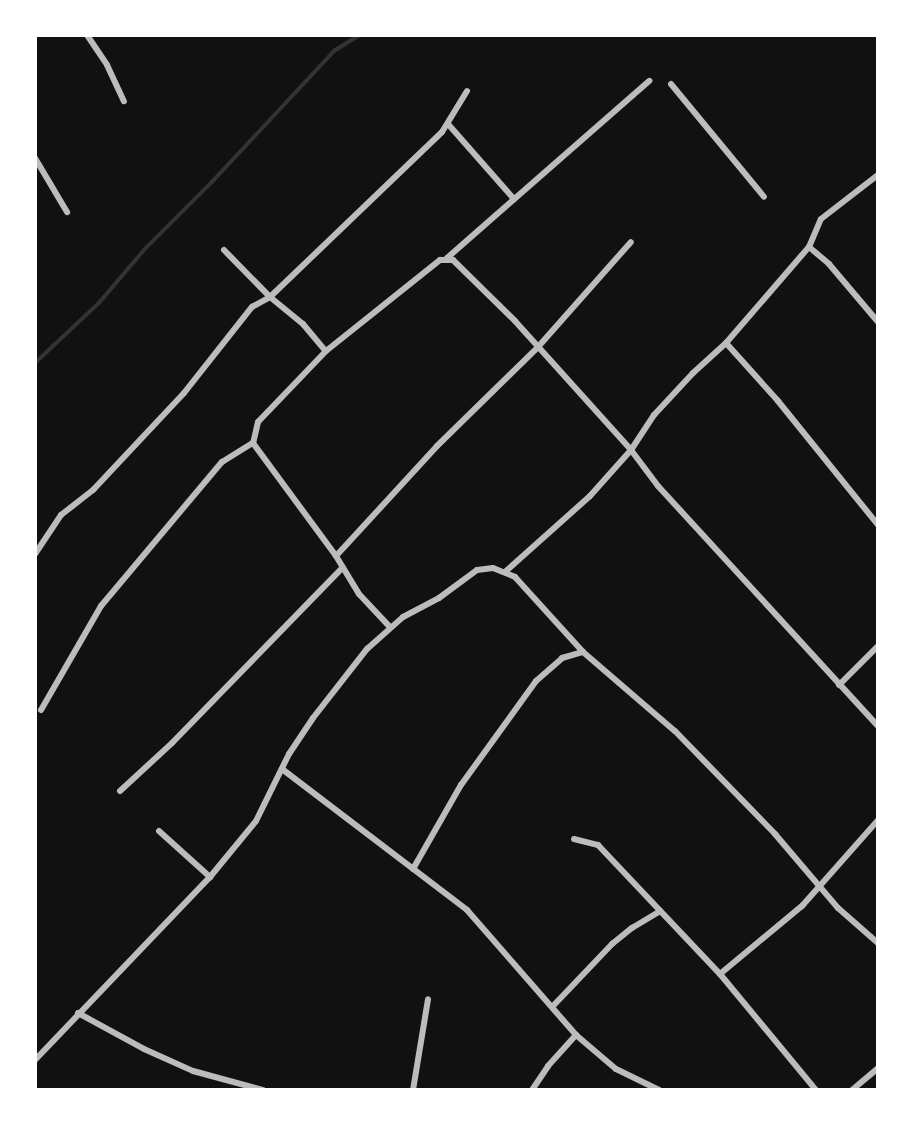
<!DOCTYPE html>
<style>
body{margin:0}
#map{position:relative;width:913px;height:1125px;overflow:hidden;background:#111;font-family:Cabin,sans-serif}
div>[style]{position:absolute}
.stream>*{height:3.5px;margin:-1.75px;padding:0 1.75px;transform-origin:1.75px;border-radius:1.75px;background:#333}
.minor>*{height:6px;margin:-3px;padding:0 3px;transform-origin:3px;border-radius:3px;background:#bcbcbc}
span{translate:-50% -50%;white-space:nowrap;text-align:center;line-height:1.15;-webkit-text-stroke:7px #fff;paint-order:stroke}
.frame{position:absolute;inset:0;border:37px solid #fff;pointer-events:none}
</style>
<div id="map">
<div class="stream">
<i style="left:35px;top:363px;width:88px;rotate:-43.2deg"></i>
<i style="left:99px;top:303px;width:71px;rotate:-49.6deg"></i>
<i style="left:145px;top:249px;width:95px;rotate:-45deg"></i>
<i style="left:212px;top:182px;width:179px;rotate:-47deg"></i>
<i style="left:334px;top:51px;width:31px;rotate:-32deg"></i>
</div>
<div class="minor">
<i style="left:87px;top:35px;width:36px;rotate:56deg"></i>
<i style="left:107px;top:65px;width:40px;rotate:65deg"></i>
<i style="left:671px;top:84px;width:146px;rotate:50.5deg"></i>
<i style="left:448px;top:124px;width:100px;rotate:48.7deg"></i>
<i style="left:35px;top:158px;width:63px;rotate:59.3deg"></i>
<i style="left:809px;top:247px;width:30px;rotate:-67deg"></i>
<i style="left:821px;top:219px;width:72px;rotate:-37.7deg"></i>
<i style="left:224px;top:250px;width:66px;rotate:45.6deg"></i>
<i style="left:270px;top:297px;width:238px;rotate:-43.8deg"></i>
<i style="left:442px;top:132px;width:48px;rotate:-58.6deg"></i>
<i style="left:447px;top:258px;width:269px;rotate:-41.2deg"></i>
<i style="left:726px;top:343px;width:78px;rotate:48.1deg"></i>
<i style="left:778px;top:401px;width:159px;rotate:51.1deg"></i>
<i style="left:326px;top:351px;width:146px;rotate:-38.6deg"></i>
<i style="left:440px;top:260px;width:13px"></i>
<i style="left:453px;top:260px;width:87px;rotate:44.5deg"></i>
<i style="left:515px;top:321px;width:173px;rotate:48deg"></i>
<i style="left:631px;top:450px;width:45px;rotate:53.1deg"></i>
<i style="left:658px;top:486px;width:326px;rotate:47.5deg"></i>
<i style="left:35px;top:554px;width:47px;rotate:-56.3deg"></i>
<i style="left:61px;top:515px;width:41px;rotate:-38deg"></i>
<i style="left:93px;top:490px;width:133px;rotate:-46.8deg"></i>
<i style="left:184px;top:393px;width:110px;rotate:-51.7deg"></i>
<i style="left:252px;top:307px;width:21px;rotate:-29deg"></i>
<i style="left:270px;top:297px;width:43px;rotate:39.3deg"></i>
<i style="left:303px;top:324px;width:35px;rotate:50deg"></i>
<i style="left:326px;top:351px;width:98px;rotate:133.8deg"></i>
<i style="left:258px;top:422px;width:22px;rotate:103deg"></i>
<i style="left:253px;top:443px;width:140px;rotate:53.7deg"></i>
<i style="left:336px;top:556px;width:44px;rotate:58.8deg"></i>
<i style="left:359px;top:594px;width:44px;rotate:46.8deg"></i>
<i style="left:336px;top:556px;width:149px;rotate:-47.4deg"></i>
<i style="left:437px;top:446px;width:141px;rotate:-44.4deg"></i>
<i style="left:538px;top:347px;width:140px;rotate:-48.5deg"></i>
<i style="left:505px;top:572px;width:114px;rotate:-41.8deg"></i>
<i style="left:590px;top:496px;width:62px;rotate:-48.3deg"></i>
<i style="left:631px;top:450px;width:42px;rotate:-56.7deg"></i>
<i style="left:654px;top:415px;width:57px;rotate:-47.1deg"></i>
<i style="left:693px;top:373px;width:45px;rotate:-42.3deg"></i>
<i style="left:726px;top:343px;width:127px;rotate:-49.2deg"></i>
<i style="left:809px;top:247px;width:26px;rotate:40deg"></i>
<i style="left:829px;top:264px;width:76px;rotate:49.8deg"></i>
<i style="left:839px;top:685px;width:55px;rotate:-45deg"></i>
<i style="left:41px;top:710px;width:120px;rotate:-60deg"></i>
<i style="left:101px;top:606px;width:188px;rotate:-50deg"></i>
<i style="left:222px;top:462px;width:36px;rotate:-32deg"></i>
<i style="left:282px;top:769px;width:233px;rotate:37.3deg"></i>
<i style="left:467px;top:910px;width:166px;rotate:48.9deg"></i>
<i style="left:120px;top:791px;width:71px;rotate:-42.7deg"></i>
<i style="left:172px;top:743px;width:245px;rotate:-45.8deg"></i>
<i style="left:159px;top:831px;width:69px;rotate:42deg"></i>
<i style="left:210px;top:877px;width:72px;rotate:-50.6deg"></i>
<i style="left:256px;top:821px;width:75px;rotate:-63.8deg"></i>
<i style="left:289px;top:754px;width:43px;rotate:-56.3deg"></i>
<i style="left:313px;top:718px;width:88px;rotate:-52deg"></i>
<i style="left:367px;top:649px;width:48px;rotate:-41.6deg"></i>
<i style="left:403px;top:617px;width:41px;rotate:-27.8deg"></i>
<i style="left:439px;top:598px;width:47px;rotate:-36.4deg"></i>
<i style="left:477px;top:570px;width:16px;rotate:-7deg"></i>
<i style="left:493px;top:568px;width:24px;rotate:22deg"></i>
<i style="left:515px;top:577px;width:101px;rotate:47.8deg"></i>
<i style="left:583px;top:652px;width:121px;rotate:40.7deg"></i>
<i style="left:675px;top:731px;width:144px;rotate:45.8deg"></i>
<i style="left:775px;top:834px;width:97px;rotate:49.6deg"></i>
<i style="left:838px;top:908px;width:53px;rotate:41.2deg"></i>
<i style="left:574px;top:839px;width:25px;rotate:14deg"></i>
<i style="left:598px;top:845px;width:178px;rotate:46.6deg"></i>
<i style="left:720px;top:974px;width:107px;rotate:-39.7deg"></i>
<i style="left:802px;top:906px;width:115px;rotate:-48.5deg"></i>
<i style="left:413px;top:869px;width:97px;rotate:-60.3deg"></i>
<i style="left:461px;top:785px;width:128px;rotate:-54.2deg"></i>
<i style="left:536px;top:681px;width:35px;rotate:-41deg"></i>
<i style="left:562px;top:658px;width:22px;rotate:-16deg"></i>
<i style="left:720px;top:974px;width:151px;rotate:50.4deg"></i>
<i style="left:553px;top:1006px;width:86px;rotate:-46.4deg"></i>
<i style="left:612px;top:944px;width:26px;rotate:-39deg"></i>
<i style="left:632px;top:928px;width:33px;rotate:-31deg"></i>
<i style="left:78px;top:1013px;width:75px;rotate:28.6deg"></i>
<i style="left:144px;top:1049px;width:54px;rotate:24.2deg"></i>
<i style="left:193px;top:1071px;width:73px;rotate:15.2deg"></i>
<i style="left:35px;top:1060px;width:253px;rotate:-46.3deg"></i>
<i style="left:413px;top:1090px;width:92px;rotate:-80.6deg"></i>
<i style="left:532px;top:1090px;width:29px;rotate:-56deg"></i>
<i style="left:548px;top:1066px;width:42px;rotate:-47.9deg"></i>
<i style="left:576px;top:1035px;width:52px;rotate:40.4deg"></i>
<i style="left:616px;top:1069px;width:48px;rotate:26deg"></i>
<i style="left:852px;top:1090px;width:34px;rotate:-40deg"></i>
</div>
<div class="frame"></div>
</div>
